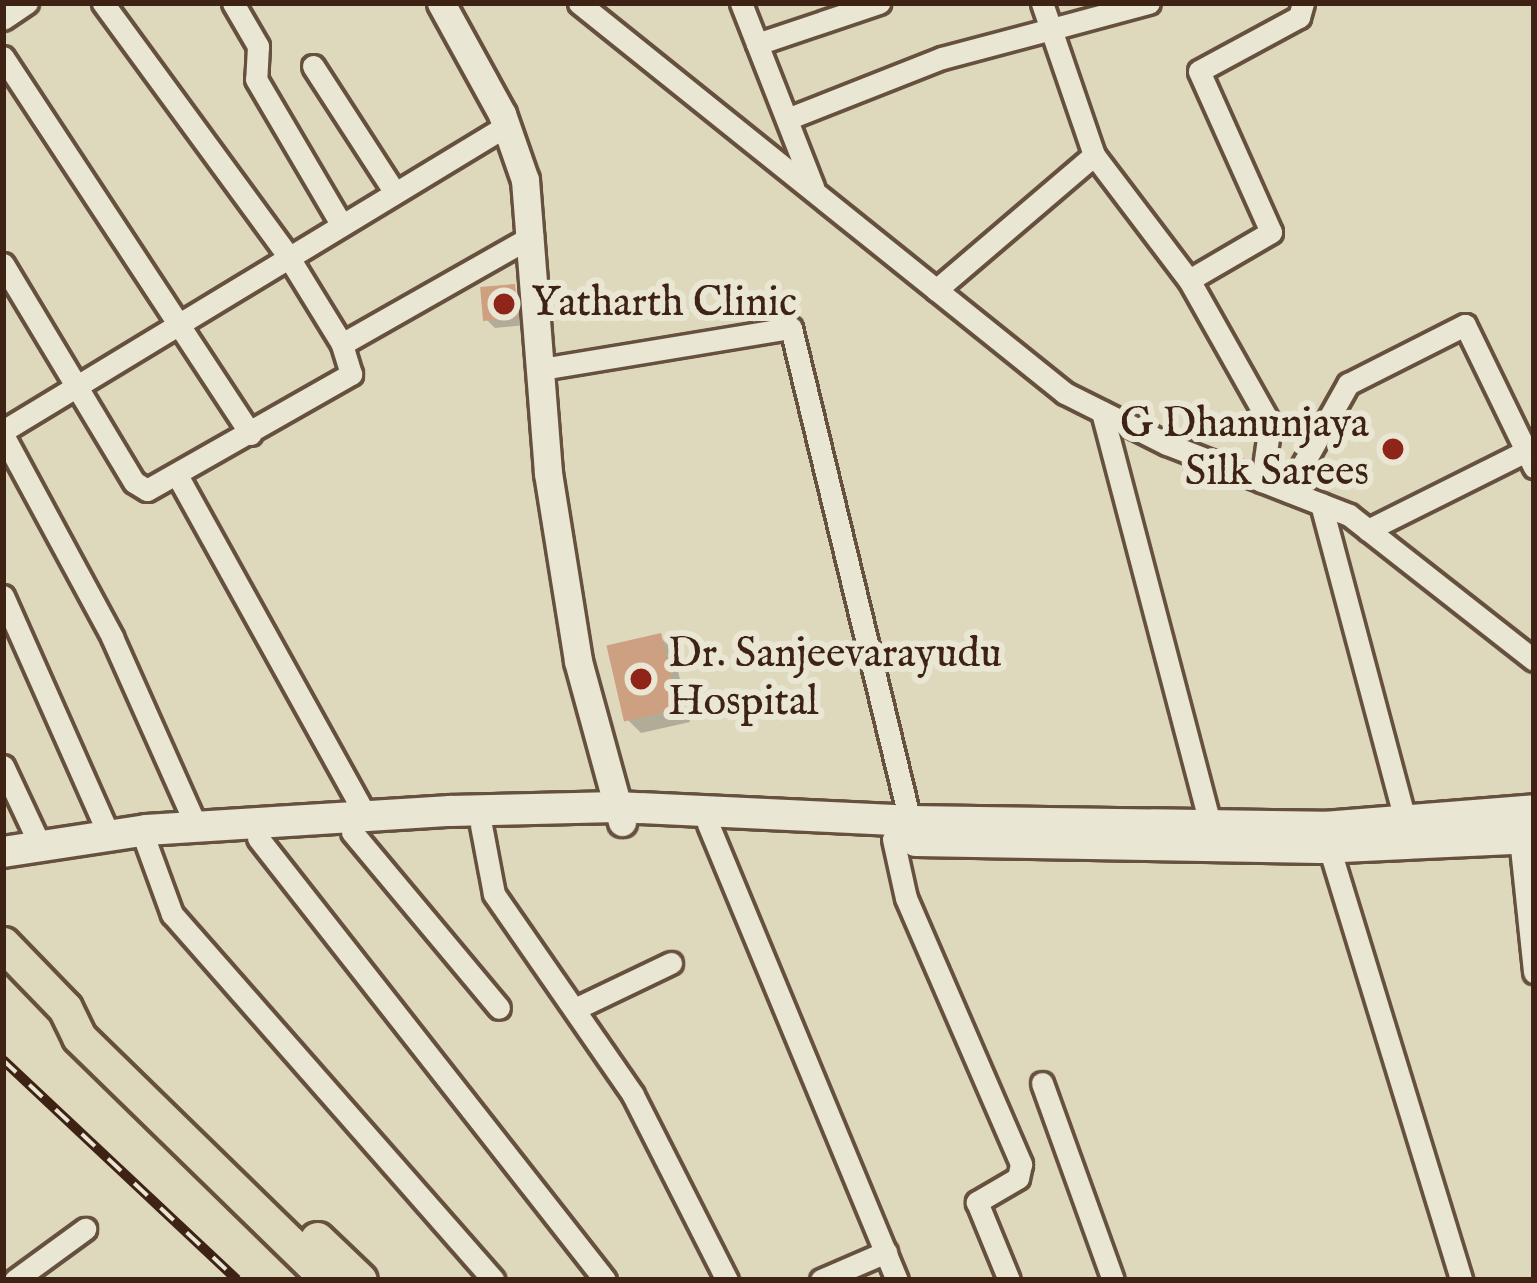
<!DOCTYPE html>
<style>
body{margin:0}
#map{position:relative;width:1537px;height:1283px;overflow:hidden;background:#ded8bd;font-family:"IM FELL English",serif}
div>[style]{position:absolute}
.shadow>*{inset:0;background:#0003}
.building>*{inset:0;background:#cea082;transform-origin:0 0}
.roads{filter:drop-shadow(3px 0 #66503e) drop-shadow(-3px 0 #66503e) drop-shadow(0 3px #66503e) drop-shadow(0 -3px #66503e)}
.minor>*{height:21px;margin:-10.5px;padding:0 10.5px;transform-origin:10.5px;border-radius:10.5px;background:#eae6d4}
.tertiary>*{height:27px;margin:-13.5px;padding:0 13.5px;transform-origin:13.5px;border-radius:13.5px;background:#eae6d4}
.secondary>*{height:30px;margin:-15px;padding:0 15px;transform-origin:15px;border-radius:15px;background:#eae6d4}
.primary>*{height:33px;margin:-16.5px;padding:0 16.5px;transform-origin:16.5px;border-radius:16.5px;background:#ded8bd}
.rail>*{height:10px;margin-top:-5px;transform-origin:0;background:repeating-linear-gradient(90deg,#eae6d4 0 18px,#3e2214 0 36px);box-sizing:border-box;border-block:3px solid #3e2214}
.dots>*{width:33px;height:33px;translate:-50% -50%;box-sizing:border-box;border:6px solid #eae6d4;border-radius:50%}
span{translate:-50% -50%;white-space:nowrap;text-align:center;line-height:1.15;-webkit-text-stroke:12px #eae6d4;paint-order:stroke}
.poi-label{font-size:42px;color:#3e2214}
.left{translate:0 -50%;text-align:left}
.right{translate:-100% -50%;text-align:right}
.frame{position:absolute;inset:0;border:6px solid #3e2214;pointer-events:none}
</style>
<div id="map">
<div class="shadow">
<i style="clip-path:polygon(514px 288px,525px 325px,495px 328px,487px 320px)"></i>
<i style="clip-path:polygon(660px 637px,673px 650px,690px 722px,641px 733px,628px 720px)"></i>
</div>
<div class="building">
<i style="left:515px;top:284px;width:34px;height:35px;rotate:85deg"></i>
<i style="left:661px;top:633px;width:78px;height:56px;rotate:77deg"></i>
</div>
<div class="roads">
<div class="minor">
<i style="left:233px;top:3px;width:50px;rotate:59.8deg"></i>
<i style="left:258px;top:46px;width:33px;rotate:93deg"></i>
<i style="left:256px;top:79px;width:166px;rotate:59.6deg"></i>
<i style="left:579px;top:3px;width:623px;rotate:38.75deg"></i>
<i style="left:1065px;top:393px;width:114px;rotate:26.6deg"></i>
<i style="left:1167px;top:444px;width:195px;rotate:21.3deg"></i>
<i style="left:1349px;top:515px;width:235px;rotate:38.1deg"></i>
<i style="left:741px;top:3px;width:198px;rotate:68.6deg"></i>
<i style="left:1042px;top:3px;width:161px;rotate:71.1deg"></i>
<i style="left:1094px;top:155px;width:157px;rotate:52.8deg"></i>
<i style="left:1189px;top:280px;width:165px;rotate:60.6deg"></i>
<i style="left:1270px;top:424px;width:58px;rotate:98deg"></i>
<i style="left:3px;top:19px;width:29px;rotate:-34deg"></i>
<i style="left:757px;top:44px;width:129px;rotate:-18.6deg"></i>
<i style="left:3px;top:57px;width:451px;rotate:56.7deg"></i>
<i style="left:313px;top:66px;width:149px;rotate:57.1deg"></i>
<i style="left:787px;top:119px;width:167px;rotate:-21.5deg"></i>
<i style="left:942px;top:58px;width:214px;rotate:-14.9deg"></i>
<i style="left:3px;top:264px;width:254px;rotate:59deg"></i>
<i style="left:134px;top:482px;width:15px;rotate:32deg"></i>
<i style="left:147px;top:490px;width:235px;rotate:-29.6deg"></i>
<i style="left:351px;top:374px;width:31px;rotate:-107deg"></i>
<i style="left:342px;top:344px;width:107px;rotate:-121.6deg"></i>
<i style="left:286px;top:253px;width:310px;rotate:-126.2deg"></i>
<i style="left:1189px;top:280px;width:95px;rotate:-30.3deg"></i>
<i style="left:1271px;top:232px;width:176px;rotate:-114.1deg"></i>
<i style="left:1199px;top:71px;width:114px;rotate:-28.4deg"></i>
<i style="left:1299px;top:17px;width:15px;rotate:-74deg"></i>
<i style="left:936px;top:290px;width:208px;rotate:-40.5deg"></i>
<i style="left:342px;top:344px;width:219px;rotate:-29.6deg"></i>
<i style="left:542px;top:369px;width:252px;rotate:-9.4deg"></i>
<i style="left:791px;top:328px;width:507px;rotate:76.43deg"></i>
<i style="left:1102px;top:412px;width:436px;rotate:75.3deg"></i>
<i style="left:3px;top:431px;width:588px;rotate:-31.23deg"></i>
<i style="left:3px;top:435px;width:230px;rotate:61.6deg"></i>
<i style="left:112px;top:637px;width:207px;rotate:66deg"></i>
<i style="left:177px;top:475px;width:388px;rotate:61deg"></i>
<i style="left:1288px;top:491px;width:123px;rotate:-60.7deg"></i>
<i style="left:1348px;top:384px;width:131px;rotate:-26.8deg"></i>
<i style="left:1465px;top:325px;width:158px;rotate:64.1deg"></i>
<i style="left:1321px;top:504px;width:327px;rotate:75.1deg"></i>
<i style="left:1368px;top:530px;width:186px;rotate:-26.6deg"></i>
<i style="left:3px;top:596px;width:265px;rotate:66.1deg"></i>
<i style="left:3px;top:766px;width:85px;rotate:64.9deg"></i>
<i style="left:708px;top:824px;width:494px;rotate:67.5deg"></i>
<i style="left:481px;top:825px;width:70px;rotate:79.3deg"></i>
<i style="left:494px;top:894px;width:244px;rotate:55.3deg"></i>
<i style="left:633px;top:1095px;width:208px;rotate:63.1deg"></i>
<i style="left:352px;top:832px;width:229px;rotate:50.1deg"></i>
<i style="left:258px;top:838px;width:562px;rotate:51.87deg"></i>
<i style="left:1520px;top:838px;width:135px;rotate:84deg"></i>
<i style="left:893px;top:839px;width:60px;rotate:77.6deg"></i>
<i style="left:906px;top:898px;width:290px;rotate:66.6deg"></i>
<i style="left:1021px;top:1164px;width:14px;rotate:102deg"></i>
<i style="left:1018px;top:1178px;width:48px;rotate:149.7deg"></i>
<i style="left:977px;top:1202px;width:84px;rotate:67.7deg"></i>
<i style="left:146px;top:843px;width:76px;rotate:69.9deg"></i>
<i style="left:172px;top:914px;width:487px;rotate:48.7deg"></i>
<i style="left:1329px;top:847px;width:453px;rotate:73deg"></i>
<i style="left:579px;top:1007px;width:102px;rotate:-25.6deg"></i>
<i style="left:1042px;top:1083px;width:209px;rotate:70.2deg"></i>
<i style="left:15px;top:1280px;width:87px;rotate:-36.1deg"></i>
<i style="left:821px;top:1280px;width:71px;rotate:-23.3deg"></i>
</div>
<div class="tertiary">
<i style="left:441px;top:3px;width:127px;rotate:61.2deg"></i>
<i style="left:502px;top:114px;width:70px;rotate:70.8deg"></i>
<i style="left:525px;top:180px;width:294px;rotate:85.5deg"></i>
<i style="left:548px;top:473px;width:190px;rotate:80.9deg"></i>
<i style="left:578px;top:661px;width:167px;rotate:74.7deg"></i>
</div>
<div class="secondary">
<i style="left:916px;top:841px;width:404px;rotate:1deg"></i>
<i style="left:1320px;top:848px;width:214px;rotate:-2.7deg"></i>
<i style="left:3px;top:852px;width:145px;rotate:-8.7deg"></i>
<i style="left:146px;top:830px;width:305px;rotate:-3.6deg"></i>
<i style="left:450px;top:811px;width:167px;rotate:-1.4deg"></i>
<i style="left:617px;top:807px;width:293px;rotate:2.7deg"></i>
<i style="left:910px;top:821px;width:414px;rotate:0.8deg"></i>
<i style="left:1324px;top:827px;width:211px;rotate:-4.6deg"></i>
</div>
<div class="primary">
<i style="left:3px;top:944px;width:89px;rotate:45.9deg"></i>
<i style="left:65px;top:1008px;width:32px;rotate:64deg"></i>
<i style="left:79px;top:1037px;width:348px;rotate:44.3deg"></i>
<i style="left:317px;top:1239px;width:59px;rotate:43.6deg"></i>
</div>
</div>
<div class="rail">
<i style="left:3px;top:1060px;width:321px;rotate:43.2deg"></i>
</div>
<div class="dots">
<i style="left:504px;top:304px;background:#8f2418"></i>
<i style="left:1393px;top:449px;background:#8f2418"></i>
<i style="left:641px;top:679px;background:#8f2418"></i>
</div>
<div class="poi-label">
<span class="left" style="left:531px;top:304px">Yatharth Clinic</span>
<span class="right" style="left:1369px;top:449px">G Dhanunjaya<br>Silk Sarees</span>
<span class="left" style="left:668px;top:679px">Dr. Sanjeevarayudu<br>Hospital</span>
</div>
<div class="frame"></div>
</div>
